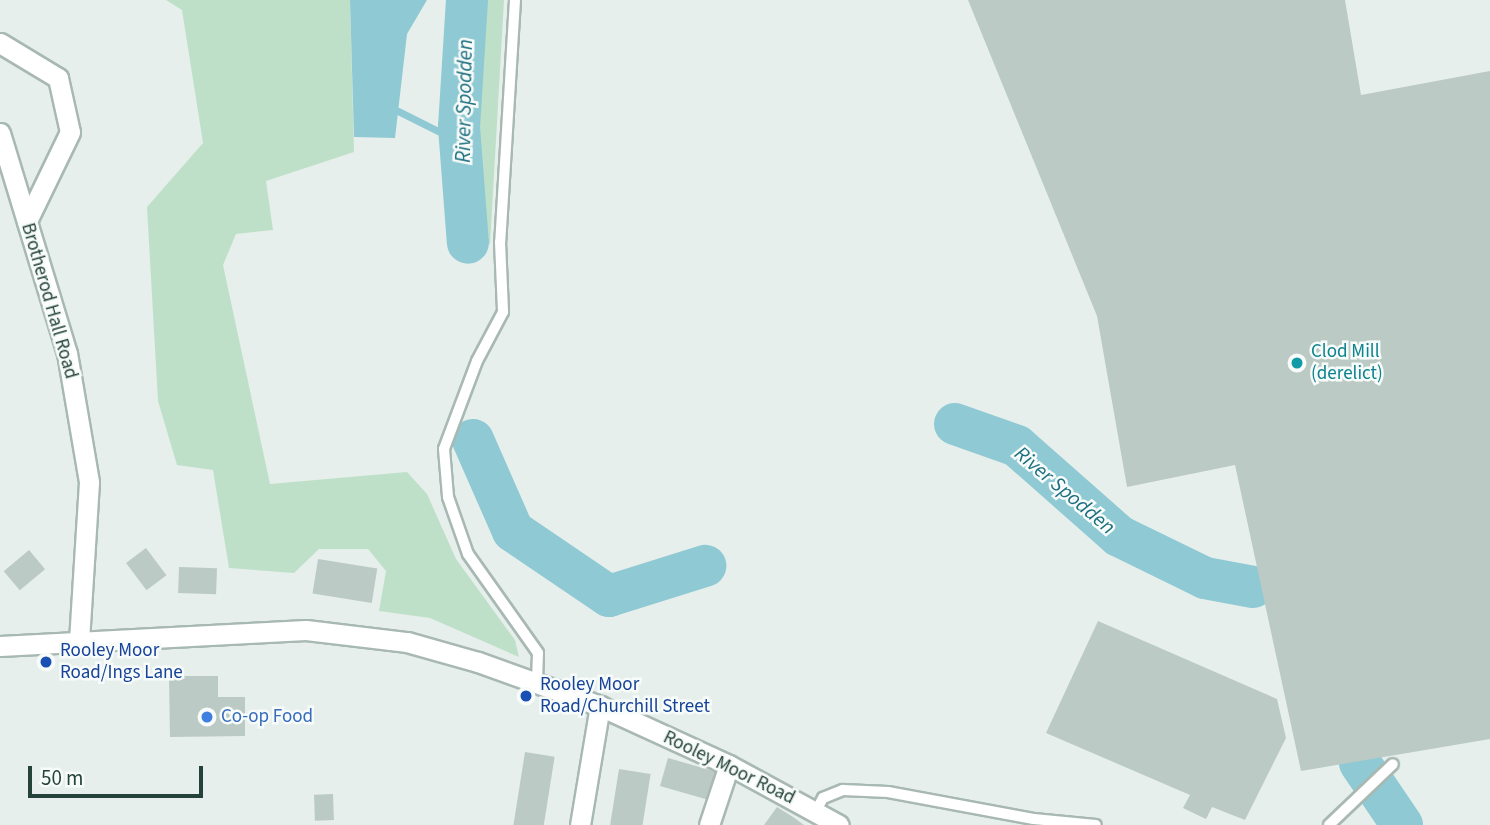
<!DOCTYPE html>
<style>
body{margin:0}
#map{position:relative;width:1490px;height:825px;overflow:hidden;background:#e6efeb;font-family:"Source Sans 3",sans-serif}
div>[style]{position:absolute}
.green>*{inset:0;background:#bfe0c8}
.water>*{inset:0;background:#8ec9d4}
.stream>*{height:7px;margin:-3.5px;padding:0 3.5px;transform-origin:3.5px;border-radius:3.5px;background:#8ec9d4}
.river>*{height:42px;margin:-21px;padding:0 21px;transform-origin:21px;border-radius:21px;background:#8ec9d4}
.building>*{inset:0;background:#bbcac4;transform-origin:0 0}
.roads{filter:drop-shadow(2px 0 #a8b8b2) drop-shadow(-2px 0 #a8b8b2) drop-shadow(0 2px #a8b8b2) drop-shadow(0 -2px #a8b8b2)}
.lane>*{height:10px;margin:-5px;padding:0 5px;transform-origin:5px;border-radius:5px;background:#fff}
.street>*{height:19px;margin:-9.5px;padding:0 9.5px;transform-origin:9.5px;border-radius:9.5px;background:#fff}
.dots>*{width:19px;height:19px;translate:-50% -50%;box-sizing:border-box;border:4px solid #f7fbf9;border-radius:50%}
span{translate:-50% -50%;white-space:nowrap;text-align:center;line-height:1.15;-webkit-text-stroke:5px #f7fbf9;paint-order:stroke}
.street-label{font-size:19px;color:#24423a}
.culture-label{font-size:19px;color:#0d838f}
.left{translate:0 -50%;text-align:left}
.transit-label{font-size:19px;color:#164399}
.shop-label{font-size:19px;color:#366cbe}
.water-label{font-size:21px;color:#1c6f80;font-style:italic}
.scale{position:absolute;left:28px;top:766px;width:175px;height:32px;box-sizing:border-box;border:4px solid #24423a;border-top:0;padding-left:9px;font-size:21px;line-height:24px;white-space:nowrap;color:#24423a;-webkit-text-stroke:5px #f7fbf9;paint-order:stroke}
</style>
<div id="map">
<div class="green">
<i style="clip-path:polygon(166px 0,350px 0,354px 152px,266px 181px,273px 230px,236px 234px,223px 265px,270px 484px,407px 472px,427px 494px,456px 559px,515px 640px,519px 657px,430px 618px,379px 611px,386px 571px,368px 549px,319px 549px,294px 573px,229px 568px,213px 470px,177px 465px,158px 401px,147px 207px,203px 143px,182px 10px)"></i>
<i style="clip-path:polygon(483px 0,504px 0,490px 244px,474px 244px,470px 130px)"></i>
</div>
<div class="water">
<i style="clip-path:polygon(350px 0,427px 0,407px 34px,395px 138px,354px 137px)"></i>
</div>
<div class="stream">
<i style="left:398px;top:111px;width:69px;rotate:26.6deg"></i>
</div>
<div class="river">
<i style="left:467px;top:0;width:127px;rotate:93.6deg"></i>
<i style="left:459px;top:127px;width:116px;rotate:85.6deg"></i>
<i style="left:955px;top:424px;width:66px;rotate:19.5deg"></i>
<i style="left:1017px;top:446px;width:136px;rotate:41.4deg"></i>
<i style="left:1119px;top:536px;width:96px;rotate:26deg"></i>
<i style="left:1205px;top:578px;width:49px;rotate:10.6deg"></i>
<i style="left:473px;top:440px;width:99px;rotate:66.3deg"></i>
<i style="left:513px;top:531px;width:116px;rotate:34.1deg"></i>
<i style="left:609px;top:596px;width:101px;rotate:-17.4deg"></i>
<i style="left:1360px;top:763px;width:75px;rotate:55.9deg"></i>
</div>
<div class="building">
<i style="clip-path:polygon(968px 0,1345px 0,1361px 95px,1490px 71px,1490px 739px,1301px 771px,1235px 465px,1127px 487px,1097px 316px)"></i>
<i style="left:146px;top:548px;width:34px;height:25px;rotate:53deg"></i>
<i style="left:29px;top:550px;width:25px;height:33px;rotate:50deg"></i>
<i style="left:318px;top:559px;width:60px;height:35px;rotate:9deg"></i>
<i style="left:179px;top:567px;width:38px;height:26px;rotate:2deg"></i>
<i style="clip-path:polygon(1098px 621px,1277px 699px,1286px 738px,1245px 820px,1212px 807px,1206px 819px,1183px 808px,1190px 795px,1046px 733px)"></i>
<i style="clip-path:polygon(169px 676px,218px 676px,218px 697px,245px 697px,245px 736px,170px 737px)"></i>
<i style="left:525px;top:752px;width:30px;height:74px;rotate:9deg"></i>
<i style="left:668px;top:758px;width:51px;height:29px;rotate:16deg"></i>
<i style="left:619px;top:769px;width:32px;height:57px;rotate:9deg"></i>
<i style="left:333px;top:794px;width:26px;height:19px;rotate:88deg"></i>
<i style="clip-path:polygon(777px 807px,793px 817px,804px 825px,764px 825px)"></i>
</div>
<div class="roads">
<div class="lane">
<i style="left:515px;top:0;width:242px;rotate:93.5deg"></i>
<i style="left:500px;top:242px;width:70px;rotate:87.5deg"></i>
<i style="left:503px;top:312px;width:55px;rotate:118deg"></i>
<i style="left:477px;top:361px;width:94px;rotate:110.6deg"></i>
<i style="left:444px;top:449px;width:48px;rotate:85.2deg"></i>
<i style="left:448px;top:497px;width:60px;rotate:70.7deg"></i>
<i style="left:468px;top:554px;width:121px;rotate:54.7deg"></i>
<i style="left:538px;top:653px;width:31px;rotate:92deg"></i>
<i style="left:816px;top:811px;width:15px;rotate:-62deg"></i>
<i style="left:823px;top:798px;width:22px;rotate:-22deg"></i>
<i style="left:843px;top:790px;width:45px;rotate:2.5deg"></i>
<i style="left:888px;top:792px;width:148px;rotate:10.5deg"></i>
<i style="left:1034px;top:819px;width:62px;rotate:5.5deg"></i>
<i style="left:1329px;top:825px;width:88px;rotate:-43.6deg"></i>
</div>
<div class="street">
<i style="left:0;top:43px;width:68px;rotate:31.1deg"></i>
<i style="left:58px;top:78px;width:55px;rotate:77.5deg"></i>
<i style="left:70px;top:132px;width:99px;rotate:115.8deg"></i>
<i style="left:0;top:133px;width:230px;rotate:73.1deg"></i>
<i style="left:67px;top:353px;width:131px;rotate:80.3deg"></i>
<i style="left:89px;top:482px;width:158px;rotate:93.6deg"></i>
<i style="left:0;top:646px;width:306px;rotate:-3deg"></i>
<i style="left:306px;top:630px;width:102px;rotate:6.8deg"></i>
<i style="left:407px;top:642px;width:74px;rotate:15.7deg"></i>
<i style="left:478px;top:662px;width:130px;rotate:19.8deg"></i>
<i style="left:600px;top:706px;width:142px;rotate:24.6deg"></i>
<i style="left:729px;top:765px;width:125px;rotate:28.6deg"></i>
<i style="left:580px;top:825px;width:121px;rotate:-80.5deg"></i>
<i style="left:709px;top:825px;width:63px;rotate:-71.6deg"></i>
</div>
</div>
<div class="dots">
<i style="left:1297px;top:363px;background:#0f9aa8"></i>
<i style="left:46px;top:662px;background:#1a4fb4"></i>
<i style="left:526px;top:696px;background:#1a4fb4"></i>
<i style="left:207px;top:717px;background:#3f7fe0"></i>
</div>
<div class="street-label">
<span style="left:49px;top:301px;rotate:74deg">Brotherod Hall Road</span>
<span style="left:729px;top:768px;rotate:26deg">Rooley Moor Road</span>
</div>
<div class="culture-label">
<span class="left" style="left:1311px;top:363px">Clod Mill<br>(derelict)</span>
</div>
<div class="transit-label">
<span class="left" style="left:60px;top:662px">Rooley Moor<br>Road/Ings Lane</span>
<span class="left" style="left:540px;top:696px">Rooley Moor<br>Road/Churchill Street</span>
</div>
<div class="shop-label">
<span class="left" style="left:221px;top:717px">Co-op Food</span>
</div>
<div class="water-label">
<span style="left:464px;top:101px;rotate:-89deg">River Spodden</span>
<span style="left:1065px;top:490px;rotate:40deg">River Spodden</span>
</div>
<div class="scale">50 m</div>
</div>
